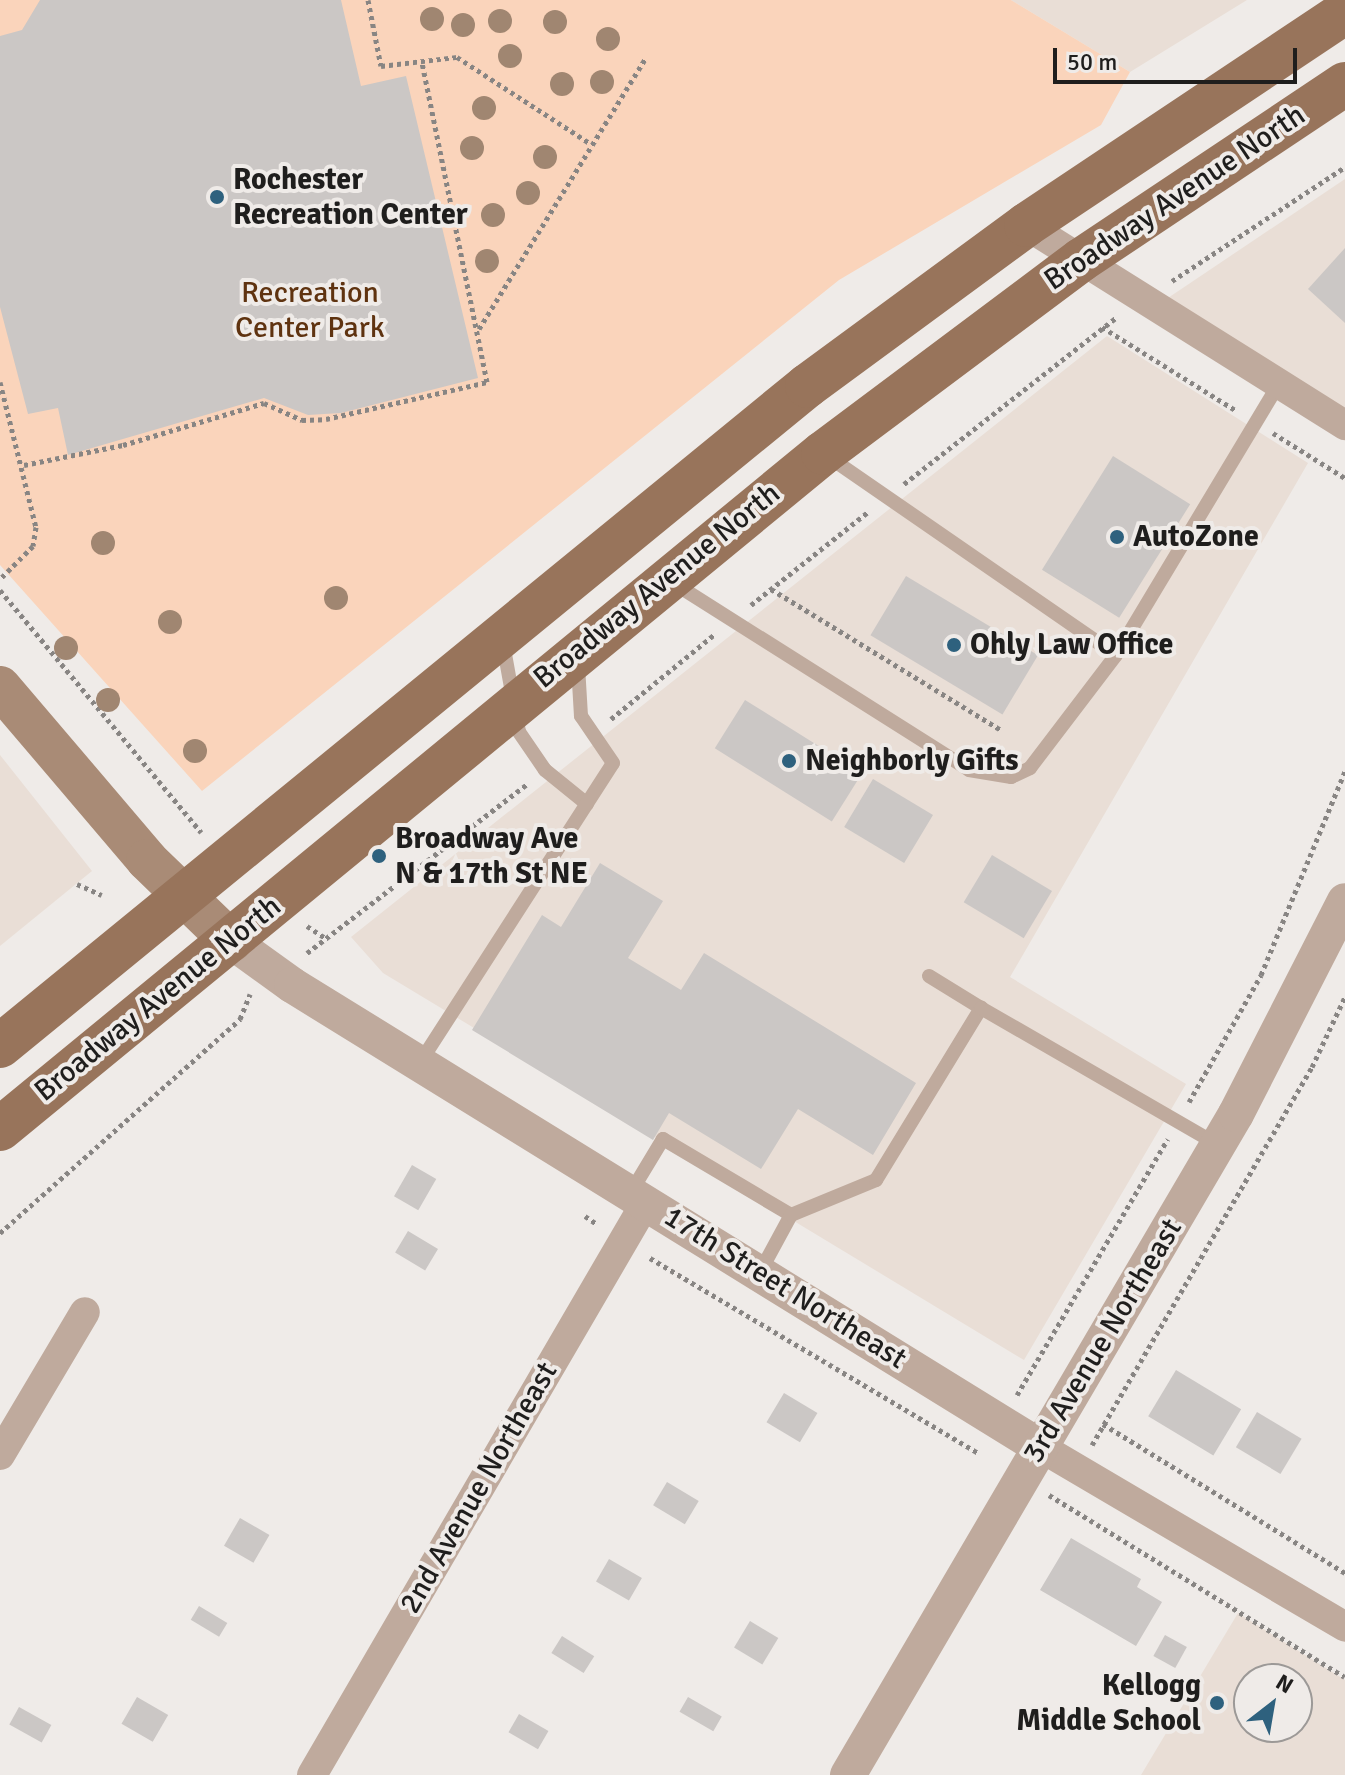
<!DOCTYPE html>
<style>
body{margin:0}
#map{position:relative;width:1345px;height:1775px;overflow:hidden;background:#efebe8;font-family:Signika,sans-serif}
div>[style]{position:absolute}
.built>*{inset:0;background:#e9ded6}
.green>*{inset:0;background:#fad4bb}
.building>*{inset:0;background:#cbc7c5;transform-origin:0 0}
.path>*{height:5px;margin-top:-2.5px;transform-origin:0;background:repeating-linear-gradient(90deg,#888583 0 4px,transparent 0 8px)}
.service>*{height:14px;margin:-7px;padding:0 7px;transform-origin:7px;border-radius:7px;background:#bfaa9d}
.minor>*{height:30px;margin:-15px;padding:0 15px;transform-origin:15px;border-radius:15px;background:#bfaa9d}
.tertiary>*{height:36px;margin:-18px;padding:0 18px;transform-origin:18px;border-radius:18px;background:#bfaa9d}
.secondary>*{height:42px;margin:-21px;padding:0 21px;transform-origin:21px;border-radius:21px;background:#a98b76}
.primary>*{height:44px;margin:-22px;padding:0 22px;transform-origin:22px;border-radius:22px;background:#98745b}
.trees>*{width:24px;height:24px;margin:-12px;border-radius:50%;background:#a08671}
.dots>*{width:22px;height:22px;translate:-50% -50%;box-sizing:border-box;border:4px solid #efebe8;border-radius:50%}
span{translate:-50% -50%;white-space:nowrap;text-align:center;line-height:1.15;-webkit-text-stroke:8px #efebe8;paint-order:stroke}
.poi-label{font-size:30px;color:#1f1e1d;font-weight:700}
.left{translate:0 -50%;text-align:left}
.right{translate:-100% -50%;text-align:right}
.street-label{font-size:30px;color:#1f1e1d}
.park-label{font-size:30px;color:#5f3310}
.north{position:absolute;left:1233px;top:1663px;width:80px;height:80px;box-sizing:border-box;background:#efebe8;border:2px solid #9c9997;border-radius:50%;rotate:31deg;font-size:22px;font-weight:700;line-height:32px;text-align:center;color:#1f1e1d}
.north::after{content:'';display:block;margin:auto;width:28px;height:36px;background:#2e617e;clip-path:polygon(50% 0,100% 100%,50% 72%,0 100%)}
.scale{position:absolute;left:1053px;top:48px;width:244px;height:36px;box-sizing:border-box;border:4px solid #1f1e1d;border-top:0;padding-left:10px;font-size:24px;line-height:28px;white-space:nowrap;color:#1f1e1d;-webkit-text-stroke:6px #efebe8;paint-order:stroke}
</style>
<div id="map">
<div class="built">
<i style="clip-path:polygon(1011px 0,1247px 0,1130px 72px)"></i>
<i style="clip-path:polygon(1345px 179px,1345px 425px,1156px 306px)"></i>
<i style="clip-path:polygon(1107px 336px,1308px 463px,1010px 977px,1186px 1084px,1024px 1360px,383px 973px,351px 937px)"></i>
<i style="clip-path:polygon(0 755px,92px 871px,0 946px)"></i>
<i style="clip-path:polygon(evenodd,1238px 1613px,1345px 1680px,1345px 1775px,1141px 1775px,1238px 1613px,1249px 1679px,1297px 1679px,1297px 1727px,1249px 1727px,1249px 1679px)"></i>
</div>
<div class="green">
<i style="clip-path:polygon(0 0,1011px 0,1130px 72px,1101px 125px,839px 280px,202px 791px,0 565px)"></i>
</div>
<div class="building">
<i style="clip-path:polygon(40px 0,341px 0,361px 86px,406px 76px,478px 378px,341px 413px,308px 415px,264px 398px,68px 455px,58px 408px,28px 414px,0 307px,0 36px,22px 30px)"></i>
<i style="clip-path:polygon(1345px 248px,1345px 323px,1308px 289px)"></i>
<i style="left:1113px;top:456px;width:91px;height:134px;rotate:32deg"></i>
<i style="left:906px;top:576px;width:154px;height:69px;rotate:31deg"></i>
<i style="left:745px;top:700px;width:138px;height:57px;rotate:32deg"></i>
<i style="left:873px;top:779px;width:70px;height:56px;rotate:31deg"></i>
<i style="left:992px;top:855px;width:70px;height:55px;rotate:31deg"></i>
<i style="clip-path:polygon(600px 863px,663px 901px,628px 958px,681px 990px,704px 953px,916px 1083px,873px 1155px,798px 1109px,761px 1169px,669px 1113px,653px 1140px,472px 1030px,542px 915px,561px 927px)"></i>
<i style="left:412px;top:1165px;width:28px;height:36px;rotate:30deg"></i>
<i style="left:408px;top:1231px;width:35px;height:25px;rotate:31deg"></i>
<i style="left:1176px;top:1370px;width:76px;height:54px;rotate:31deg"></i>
<i style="left:784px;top:1393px;width:39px;height:34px;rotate:31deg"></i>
<i style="left:1257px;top:1412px;width:52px;height:41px;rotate:31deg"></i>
<i style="left:667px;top:1482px;width:37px;height:27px;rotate:31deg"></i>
<i style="left:240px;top:1518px;width:34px;height:32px;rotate:30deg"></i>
<i style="clip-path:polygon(1071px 1538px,1141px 1579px,1137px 1587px,1162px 1602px,1136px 1646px,1040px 1590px)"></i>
<i style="left:609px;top:1559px;width:38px;height:26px;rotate:30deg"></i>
<i style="left:199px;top:1606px;width:33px;height:16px;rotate:31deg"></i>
<i style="left:750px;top:1621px;width:33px;height:31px;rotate:31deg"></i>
<i style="left:1165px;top:1635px;width:25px;height:24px;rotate:29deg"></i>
<i style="left:562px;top:1636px;width:38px;height:20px;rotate:32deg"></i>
<i style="left:137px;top:1697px;width:36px;height:31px;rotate:30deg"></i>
<i style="left:688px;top:1697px;width:39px;height:17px;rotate:30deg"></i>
<i style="left:19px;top:1707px;width:37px;height:20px;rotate:29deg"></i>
<i style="left:519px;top:1714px;width:34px;height:21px;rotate:30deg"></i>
</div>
<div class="path">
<i style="left:368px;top:0;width:67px;rotate:78.9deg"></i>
<i style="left:381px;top:66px;width:77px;rotate:-6.8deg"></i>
<i style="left:457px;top:57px;width:160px;rotate:33deg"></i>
<i style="left:1172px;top:281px;width:207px;rotate:-33.4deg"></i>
<i style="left:1102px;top:327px;width:159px;rotate:31.9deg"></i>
<i style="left:479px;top:329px;width:318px;rotate:-58.4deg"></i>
<i style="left:0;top:382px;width:149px;rotate:76.1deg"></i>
<i style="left:36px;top:527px;width:19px;rotate:99deg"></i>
<i style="left:33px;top:546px;width:47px;rotate:135deg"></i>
<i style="left:1273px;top:433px;width:85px;rotate:32deg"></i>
<i style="left:24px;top:465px;width:101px;rotate:-11.4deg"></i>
<i style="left:123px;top:445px;width:147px;rotate:-16.6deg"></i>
<i style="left:264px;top:403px;width:42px;rotate:24.1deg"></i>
<i style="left:302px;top:420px;width:24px;rotate:-2deg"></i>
<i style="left:326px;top:419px;width:165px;rotate:-12.9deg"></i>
<i style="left:487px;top:382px;width:327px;rotate:-101.5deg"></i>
<i style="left:904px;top:484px;width:271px;rotate:-38.1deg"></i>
<i style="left:771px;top:589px;width:270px;rotate:31.5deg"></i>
<i style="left:0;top:590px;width:315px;rotate:50.3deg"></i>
<i style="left:751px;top:605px;width:149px;rotate:-38.5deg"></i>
<i style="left:611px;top:719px;width:134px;rotate:-39.3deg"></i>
<i style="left:77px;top:884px;width:27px;rotate:24deg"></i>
<i style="left:307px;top:926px;width:24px;rotate:33deg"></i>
<i style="left:307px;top:953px;width:277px;rotate:-37.5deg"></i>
<i style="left:1189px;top:1102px;width:146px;rotate:-60.4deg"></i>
<i style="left:1261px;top:975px;width:221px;rotate:-67.6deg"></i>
<i style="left:585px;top:1216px;width:14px;rotate:34deg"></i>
<i style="left:0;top:1233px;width:322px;rotate:-41.7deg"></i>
<i style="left:240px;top:1019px;width:27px;rotate:-68deg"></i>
<i style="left:650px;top:1258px;width:382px;rotate:30.7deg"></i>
<i style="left:1017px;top:1395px;width:297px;rotate:-59.5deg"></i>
<i style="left:1103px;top:1424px;width:284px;rotate:31.6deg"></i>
<i style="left:1092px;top:1445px;width:437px;rotate:-59.8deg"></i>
<i style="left:1312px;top:1067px;width:77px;rotate:-64.8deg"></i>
<i style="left:1049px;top:1495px;width:347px;rotate:31.6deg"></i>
</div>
<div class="service">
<i style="left:826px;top:455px;width:352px;rotate:34.6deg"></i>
<i style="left:672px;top:582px;width:352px;rotate:32.3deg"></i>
<i style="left:969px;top:770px;width:43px;rotate:9.5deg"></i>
<i style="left:1011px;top:777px;width:21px;rotate:-25deg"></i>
<i style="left:1030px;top:768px;width:142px;rotate:-52.7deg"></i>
<i style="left:1116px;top:655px;width:316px;rotate:-59deg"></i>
<i style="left:503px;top:643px;width:90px;rotate:79.8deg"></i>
<i style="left:519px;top:732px;width:46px;rotate:55.6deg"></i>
<i style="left:545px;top:770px;width:54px;rotate:39deg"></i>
<i style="left:929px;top:976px;width:61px;rotate:31.6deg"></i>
<i style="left:421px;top:1061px;width:354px;rotate:-57.2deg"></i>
<i style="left:613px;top:763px;width:57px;rotate:-124.2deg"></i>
<i style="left:581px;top:716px;width:50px;rotate:-93.4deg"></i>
<i style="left:631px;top:1192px;width:62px;rotate:-58.9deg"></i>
<i style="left:663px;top:1139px;width:149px;rotate:30.7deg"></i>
<i style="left:760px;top:1272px;width:65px;rotate:-61.5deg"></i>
<i style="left:791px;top:1215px;width:92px;rotate:-22.4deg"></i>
<i style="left:876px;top:1180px;width:202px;rotate:-58.6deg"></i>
<i style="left:981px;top:1008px;width:274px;rotate:30deg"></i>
</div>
<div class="minor">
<i style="left:1026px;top:225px;width:377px;rotate:32.1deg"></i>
<i style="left:1040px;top:1447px;width:354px;rotate:30.5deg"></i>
<i style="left:0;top:1455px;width:166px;rotate:-59.3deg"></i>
<i style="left:312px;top:1775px;width:663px;rotate:-59.76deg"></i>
</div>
<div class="tertiary">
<i style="left:231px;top:941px;width:75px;rotate:35.8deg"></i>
<i style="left:292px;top:985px;width:879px;rotate:31.7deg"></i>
<i style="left:848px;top:1775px;width:766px;rotate:-59.59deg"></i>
<i style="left:1236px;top:1114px;width:239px;rotate:-62.9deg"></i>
</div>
<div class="secondary">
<i style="left:0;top:687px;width:227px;rotate:49.6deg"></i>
<i style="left:147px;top:860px;width:117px;rotate:44deg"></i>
</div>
<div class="primary">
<i style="left:0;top:1046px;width:1043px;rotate:-39.28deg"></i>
<i style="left:807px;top:386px;width:272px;rotate:-36.3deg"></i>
<i style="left:1026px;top:225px;width:384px;rotate:-33.7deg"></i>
<i style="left:0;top:1129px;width:1065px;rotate:-39.4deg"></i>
<i style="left:823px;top:453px;width:322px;rotate:-36.8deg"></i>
<i style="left:1081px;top:260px;width:317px;rotate:-33.7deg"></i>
</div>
<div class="trees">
<i style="left:432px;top:19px"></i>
<i style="left:500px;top:21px"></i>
<i style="left:555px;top:22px"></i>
<i style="left:463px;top:25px"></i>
<i style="left:608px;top:39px"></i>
<i style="left:510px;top:56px"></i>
<i style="left:602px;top:82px"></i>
<i style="left:562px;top:84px"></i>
<i style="left:484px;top:108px"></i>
<i style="left:472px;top:148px"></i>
<i style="left:545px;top:157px"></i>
<i style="left:528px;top:193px"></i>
<i style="left:493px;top:215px"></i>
<i style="left:487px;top:261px"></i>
<i style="left:103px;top:543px"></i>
<i style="left:336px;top:598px"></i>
<i style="left:170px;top:622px"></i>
<i style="left:66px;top:648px"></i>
<i style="left:108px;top:700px"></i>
<i style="left:195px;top:751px"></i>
</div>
<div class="dots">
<i style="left:217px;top:197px;background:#2e617e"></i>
<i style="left:1117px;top:537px;background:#2e617e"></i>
<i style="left:954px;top:645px;background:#2e617e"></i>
<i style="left:789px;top:761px;background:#2e617e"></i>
<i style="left:379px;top:856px;background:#2e617e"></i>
<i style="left:1217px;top:1703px;background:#2e617e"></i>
</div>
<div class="poi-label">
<span class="left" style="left:233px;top:197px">Rochester<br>Recreation Center</span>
<span class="left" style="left:1133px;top:537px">AutoZone</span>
<span class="left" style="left:970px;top:645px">Ohly Law Office</span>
<span class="left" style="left:805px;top:761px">Neighborly Gifts</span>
<span class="left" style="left:395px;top:856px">Broadway Ave<br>N &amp; 17th St NE</span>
<span class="right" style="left:1201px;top:1703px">Kellogg<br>Middle School</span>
</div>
<div class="street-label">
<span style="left:1175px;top:198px;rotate:-34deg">Broadway Avenue North</span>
<span style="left:657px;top:586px;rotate:-39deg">Broadway Avenue North</span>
<span style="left:158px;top:999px;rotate:-39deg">Broadway Avenue North</span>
<span style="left:785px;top:1288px;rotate:32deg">17th Street Northeast</span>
<span style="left:1103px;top:1341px;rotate:-59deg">3rd Avenue Northeast</span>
<span style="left:479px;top:1488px;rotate:-60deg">2nd Avenue Northeast</span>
</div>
<div class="park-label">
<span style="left:310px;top:310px">Recreation<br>Center Park</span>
</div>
<div class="north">N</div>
<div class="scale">50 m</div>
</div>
